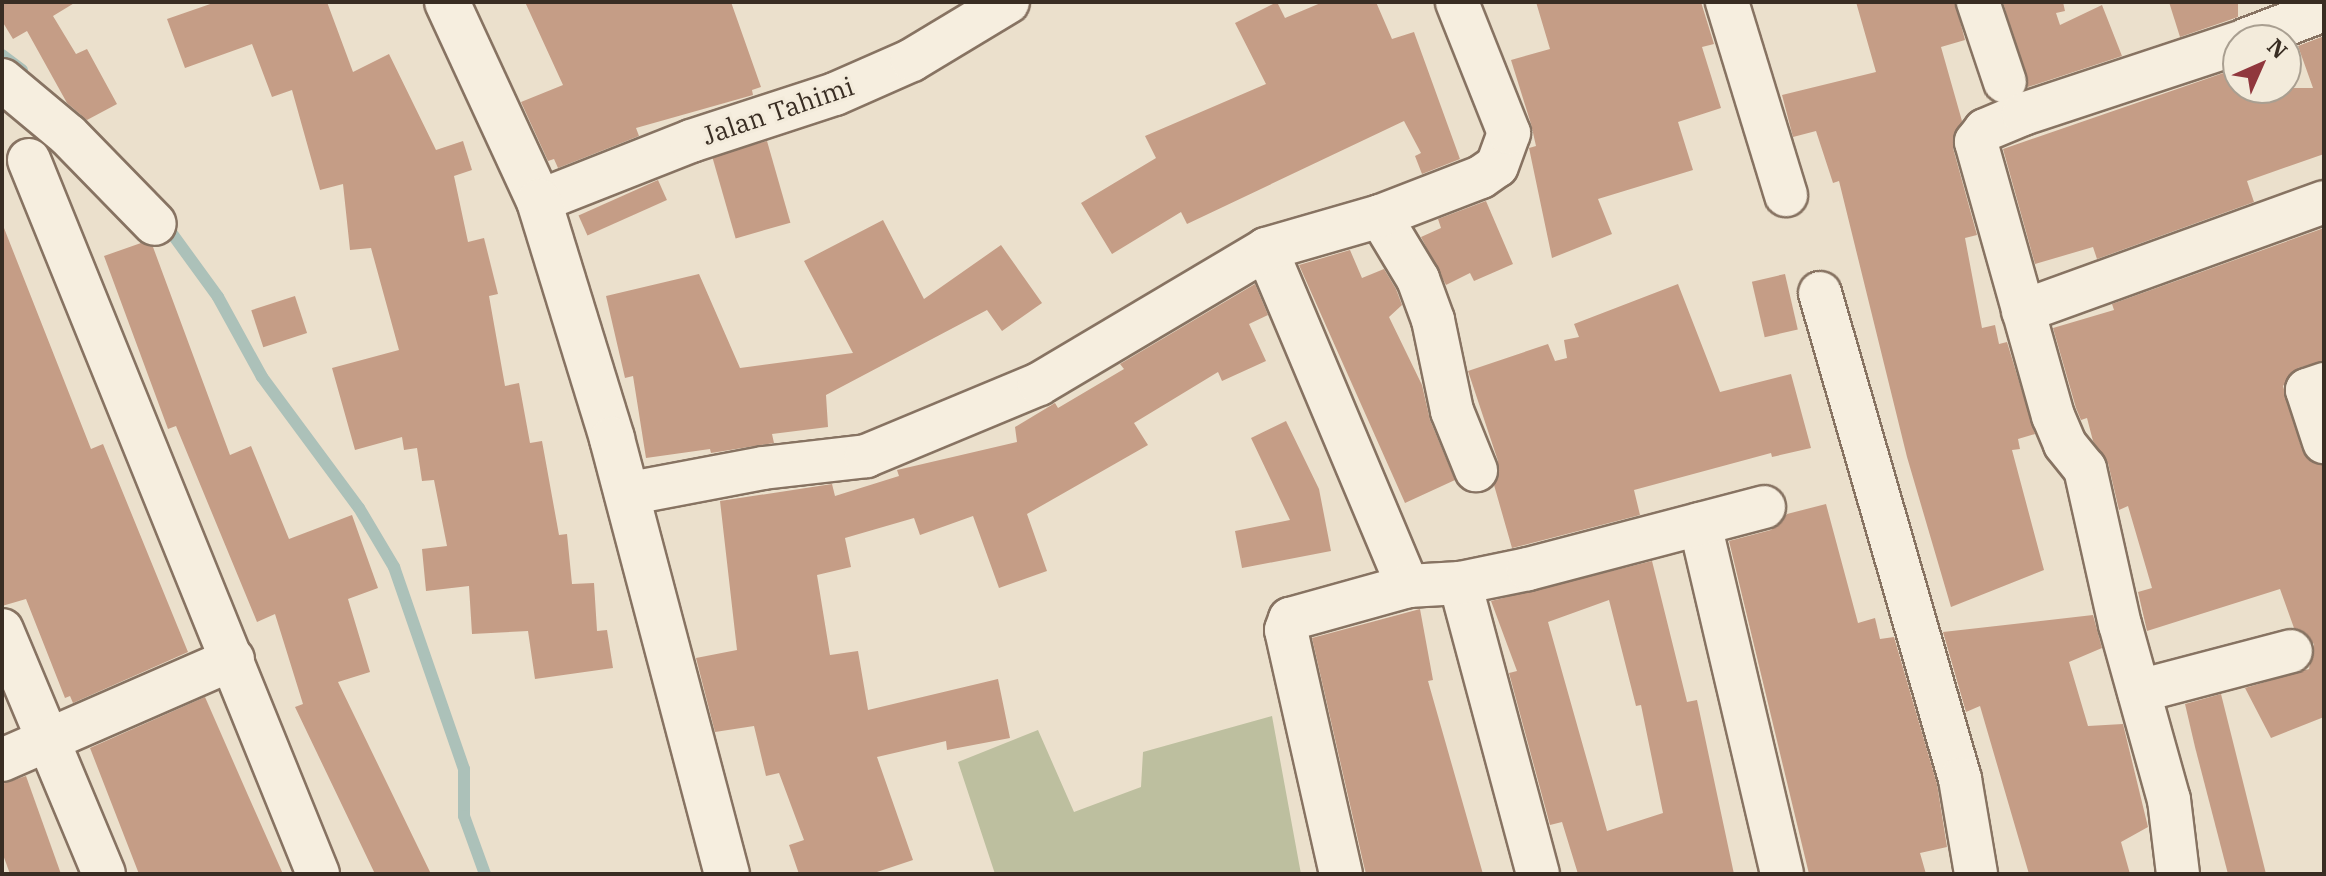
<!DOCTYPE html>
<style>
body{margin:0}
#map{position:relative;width:2326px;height:876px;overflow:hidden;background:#ebe0cc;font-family:"IBM Plex Serif",serif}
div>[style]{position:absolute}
.cemetery>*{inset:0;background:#bdbf9f}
.stream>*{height:12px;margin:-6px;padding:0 6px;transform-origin:6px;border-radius:6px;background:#acc1b9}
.building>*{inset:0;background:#c59d86;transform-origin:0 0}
.roads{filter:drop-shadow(2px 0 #877362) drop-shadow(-2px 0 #877362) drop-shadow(0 2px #877362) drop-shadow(0 -2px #877362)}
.minor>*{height:42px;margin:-21px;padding:0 21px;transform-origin:21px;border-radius:21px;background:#f6eedf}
.tertiary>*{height:44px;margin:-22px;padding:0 22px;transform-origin:22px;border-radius:22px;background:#f6eedf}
span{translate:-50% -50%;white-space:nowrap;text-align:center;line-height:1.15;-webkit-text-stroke:6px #f3ebdb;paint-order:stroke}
.street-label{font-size:26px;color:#392d23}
.frame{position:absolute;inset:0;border:4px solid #392d23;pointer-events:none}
.north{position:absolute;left:2222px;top:24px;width:80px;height:80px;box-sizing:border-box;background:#f3ebdb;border:2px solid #a99f91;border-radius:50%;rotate:45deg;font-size:22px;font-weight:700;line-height:32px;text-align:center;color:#392d23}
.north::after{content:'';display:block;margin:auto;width:28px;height:36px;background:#90373d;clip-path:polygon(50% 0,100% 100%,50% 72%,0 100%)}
</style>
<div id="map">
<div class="cemetery">
<i style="clip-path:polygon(1272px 716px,1301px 874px,995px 874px,958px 762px,1038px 730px,1074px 812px,1141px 787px,1143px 752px)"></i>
</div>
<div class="stream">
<i style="left:2px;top:55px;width:25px;rotate:37deg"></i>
<i style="left:165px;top:224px;width:90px;rotate:54deg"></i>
<i style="left:218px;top:297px;width:91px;rotate:61.2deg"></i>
<i style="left:262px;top:377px;width:163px;rotate:53.5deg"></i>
<i style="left:359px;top:508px;width:69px;rotate:59.3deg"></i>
<i style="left:394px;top:567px;width:214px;rotate:70.9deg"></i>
<i style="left:464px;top:769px;width:47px;rotate:90deg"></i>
<i style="left:464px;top:816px;width:62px;rotate:70.1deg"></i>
</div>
<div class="building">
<i style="clip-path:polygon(2px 2px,76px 2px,53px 16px,76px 54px,87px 49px,117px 104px,87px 120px,67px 103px,27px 31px,13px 39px,2px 21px)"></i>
<i style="clip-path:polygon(216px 2px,327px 2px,353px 72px,389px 54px,436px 150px,463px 141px,472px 170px,454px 176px,468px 242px,484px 238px,498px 294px,489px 296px,505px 386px,519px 383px,530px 443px,542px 441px,559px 535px,567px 534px,572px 584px,594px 583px,597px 631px,607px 630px,613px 668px,535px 679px,528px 631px,472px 634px,469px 586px,426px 591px,422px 549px,447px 546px,434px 480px,422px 481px,417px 448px,404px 450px,402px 437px,355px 450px,332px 368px,399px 350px,371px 248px,350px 250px,343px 184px,320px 190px,292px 90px,272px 97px,252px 44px,185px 68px,167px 19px)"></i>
<i style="clip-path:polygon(525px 2px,731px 2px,761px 87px,752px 90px,753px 95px,636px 128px,639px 136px,558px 168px,554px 159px,548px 161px,521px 102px,563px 85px)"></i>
<i style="clip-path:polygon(1277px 2px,1285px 18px,1323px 2px,1376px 2px,1392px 39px,1414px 32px,1460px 159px,1422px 174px,1415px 156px,1421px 153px,1404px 121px,1187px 224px,1181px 212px,1112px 254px,1081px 203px,1156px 158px,1145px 136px,1266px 84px,1235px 23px)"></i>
<i style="clip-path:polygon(1536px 2px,1701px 2px,1714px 44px,1702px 47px,1721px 108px,1678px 122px,1693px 170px,1598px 199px,1612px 234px,1552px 258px,1529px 148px,1536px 146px,1531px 124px,1511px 60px,1550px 49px)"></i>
<i style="clip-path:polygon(1856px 2px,1955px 2px,1965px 40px,1941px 47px,1962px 121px,1953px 148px,1977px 235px,1965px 238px,1982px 328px,1995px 325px,1999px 344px,2007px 342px,2035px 434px,2018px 439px,2020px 449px,2012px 450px,2044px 570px,1951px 607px,1907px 457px,1839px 181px,1833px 183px,1816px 131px,1793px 137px,1782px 95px,1876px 72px)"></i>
<i style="clip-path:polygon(2003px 2px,2063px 2px,2065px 11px,2056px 13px,2060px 25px,2102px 5px,2122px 56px,2028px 87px)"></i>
<i style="clip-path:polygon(2169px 2px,2238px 2px,2238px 17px,2180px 37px)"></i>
<i style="clip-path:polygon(2324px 36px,2324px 154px,2247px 181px,2254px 202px,2097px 259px,2093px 247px,2035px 264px,2003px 149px,2238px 68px,2238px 88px,2313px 88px,2298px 46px)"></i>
<i style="left:767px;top:141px;width:85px;height:57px;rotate:74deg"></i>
<i style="left:658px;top:180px;width:22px;height:87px;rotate:66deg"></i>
<i style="clip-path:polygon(1486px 201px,1513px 264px,1474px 281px,1470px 273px,1446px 285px,1421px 237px,1441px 228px,1438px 219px)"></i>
<i style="clip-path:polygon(883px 220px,924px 299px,1001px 245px,1042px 303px,1002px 331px,987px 310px,826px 395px,828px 427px,772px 434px,774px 443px,711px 453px,710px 449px,646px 458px,633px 376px,625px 378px,606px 296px,699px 274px,740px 368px,853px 353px,804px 261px)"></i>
<i style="clip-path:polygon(4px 228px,91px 449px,103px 444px,188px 652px,73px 703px,70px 696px,65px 698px,26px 599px,2px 606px)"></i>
<i style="clip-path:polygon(2324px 228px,2324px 361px,2298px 368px,2283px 386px,2302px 450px,2309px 460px,2324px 465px,2324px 717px,2271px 738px,2245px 688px,2309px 669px,2314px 644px,2294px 628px,2280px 589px,2147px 631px,2138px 592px,2152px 588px,2128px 506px,2119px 510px,2108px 463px,2093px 441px,2087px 418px,2081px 420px,2076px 408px,2053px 328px,2114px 310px,2112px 304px)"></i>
<i style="clip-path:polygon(141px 243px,153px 247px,230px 455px,251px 446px,289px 539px,352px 515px,378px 588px,348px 599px,370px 672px,338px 682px,431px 874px,375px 874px,295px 707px,303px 704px,275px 614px,257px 622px,176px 426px,168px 429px,104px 256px)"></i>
<i style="clip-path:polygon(1350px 250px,1362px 278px,1384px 269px,1396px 289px,1402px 305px,1389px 317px,1422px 385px,1430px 420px,1455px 480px,1405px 503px,1299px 265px)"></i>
<i style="left:1785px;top:274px;width:57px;height:34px;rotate:77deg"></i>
<i style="clip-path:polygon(1255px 284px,1268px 315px,1249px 324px,1266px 361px,1222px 381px,1218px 372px,1134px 423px,1148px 445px,1027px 514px,1047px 571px,999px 588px,973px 516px,920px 535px,914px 518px,845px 538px,851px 567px,817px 575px,830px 655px,858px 651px,868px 710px,998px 679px,1010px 738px,947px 750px,946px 741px,877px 757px,913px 860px,871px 874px,799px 874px,789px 845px,804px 840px,779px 773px,766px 776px,754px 726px,715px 732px,696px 658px,737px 650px,720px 501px,832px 484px,835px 496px,899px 476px,897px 470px,1017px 442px,1015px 427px,1055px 403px,1058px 408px,1124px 369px,1120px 364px)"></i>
<i style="clip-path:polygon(1678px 284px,1720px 392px,1791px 374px,1811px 448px,1772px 457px,1771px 453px,1634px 490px,1640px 515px,1512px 548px,1494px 485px,1498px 461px,1468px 371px,1548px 344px,1555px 361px,1567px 358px,1564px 340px,1579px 337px,1574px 324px)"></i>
<i style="left:295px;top:296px;width:39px;height:46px;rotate:72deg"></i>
<i style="clip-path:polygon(1286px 421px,1319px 489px,1331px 551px,1242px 568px,1235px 531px,1290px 520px,1251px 438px)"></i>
<i style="clip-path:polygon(1826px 504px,1858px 623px,1875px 618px,1880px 639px,1894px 637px,1937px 784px,1947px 847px,1920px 853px,1926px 874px,1809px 874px,1729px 541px,1771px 530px,1787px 514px)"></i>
<i style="clip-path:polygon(evenodd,1652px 561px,1687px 702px,1697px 700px,1734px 874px,1578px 874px,1562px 822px,1550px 825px,1509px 673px,1517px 671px,1491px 601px,1652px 561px,1609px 600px,1636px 706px,1641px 705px,1663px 813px,1607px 831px,1548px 622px,1609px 600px)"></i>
<i style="clip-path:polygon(1420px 609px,1433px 680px,1428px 681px,1483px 874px,1366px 874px,1364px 866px,1312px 638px)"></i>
<i style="clip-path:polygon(2093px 615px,2102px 648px,2069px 662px,2088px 726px,2123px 724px,2148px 827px,2121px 842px,2130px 874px,2029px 874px,1980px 706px,1966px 712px,1943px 632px)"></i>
<i style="clip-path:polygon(2221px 694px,2266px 874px,2228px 874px,2195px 747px,2185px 704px)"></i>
<i style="clip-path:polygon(205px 697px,247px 793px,283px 874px,139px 874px,90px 748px)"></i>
<i style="clip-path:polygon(26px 776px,61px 874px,10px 874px,2px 852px,2px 784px)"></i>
</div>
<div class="roads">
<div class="minor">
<i style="left:1727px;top:2px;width:202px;rotate:73deg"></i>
<i style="left:1978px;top:2px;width:84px;rotate:71.4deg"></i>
<i style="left:2245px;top:40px;width:85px;rotate:-20.8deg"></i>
<i style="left:2px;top:80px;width:86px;rotate:39.8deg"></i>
<i style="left:68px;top:135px;width:124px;rotate:45.7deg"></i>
<i style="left:29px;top:160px;width:770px;rotate:67.96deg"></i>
<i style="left:539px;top:201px;width:163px;rotate:-21.5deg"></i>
<i style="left:691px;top:141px;width:151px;rotate:-18.1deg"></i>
<i style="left:835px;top:94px;width:84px;rotate:-23.8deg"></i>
<i style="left:912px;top:60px;width:112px;rotate:-31.1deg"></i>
<i style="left:1380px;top:216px;width:74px;rotate:58.9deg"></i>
<i style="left:1418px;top:279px;width:44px;rotate:69.9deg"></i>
<i style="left:1433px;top:320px;width:93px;rotate:78.2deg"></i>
<i style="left:1452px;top:411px;width:64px;rotate:67.9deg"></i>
<i style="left:1266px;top:249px;width:366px;rotate:67.2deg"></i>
<i style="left:1820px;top:293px;width:506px;rotate:73.93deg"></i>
<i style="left:1960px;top:779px;width:96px;rotate:80.4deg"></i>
<i style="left:2023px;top:311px;width:320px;rotate:-19.9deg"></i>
<i style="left:2324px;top:384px;width:18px;rotate:161deg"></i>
<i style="left:2307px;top:390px;width:55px;rotate:71.9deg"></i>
<i style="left:626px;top:494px;width:139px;rotate:-10.7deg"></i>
<i style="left:763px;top:468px;width:104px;rotate:-6.6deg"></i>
<i style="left:866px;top:456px;width:187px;rotate:-22.6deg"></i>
<i style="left:1039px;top:384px;width:264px;rotate:-30.7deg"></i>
<i style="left:1266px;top:249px;width:119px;rotate:-16.1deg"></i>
<i style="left:1380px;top:216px;width:108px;rotate:-21.1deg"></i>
<i style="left:1481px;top:177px;width:19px;rotate:-35deg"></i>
<i style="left:1497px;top:166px;width:35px;rotate:-70deg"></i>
<i style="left:1509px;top:133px;width:141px;rotate:-111.7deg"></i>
<i style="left:1700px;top:524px;width:359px;rotate:76.8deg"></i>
<i style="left:1460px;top:583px;width:301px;rotate:75deg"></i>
<i style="left:2px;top:630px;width:264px;rotate:67.3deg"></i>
<i style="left:2139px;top:691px;width:157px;rotate:-14.7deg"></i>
<i style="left:2px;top:760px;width:252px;rotate:-23.6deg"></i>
<i style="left:1341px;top:874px;width:250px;rotate:-102.7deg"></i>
<i style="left:1286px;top:630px;width:12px;rotate:-70deg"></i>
<i style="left:1290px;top:619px;width:123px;rotate:-15.6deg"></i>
<i style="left:1408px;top:586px;width:52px;rotate:-3.3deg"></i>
<i style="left:1460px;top:583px;width:69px;rotate:-11.6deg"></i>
<i style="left:1528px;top:569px;width:244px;rotate:-14.7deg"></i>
<i style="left:2178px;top:874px;width:75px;rotate:-96.9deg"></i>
<i style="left:2169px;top:800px;width:182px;rotate:-105.6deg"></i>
<i style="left:2120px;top:625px;width:160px;rotate:-102.6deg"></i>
<i style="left:2085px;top:469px;width:32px;rotate:-129deg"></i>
<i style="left:2065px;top:444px;width:30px;rotate:-113deg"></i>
<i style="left:2053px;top:416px;width:285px;rotate:-105.7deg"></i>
<i style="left:1976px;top:142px;width:15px;rotate:-53deg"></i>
<i style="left:1985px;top:130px;width:41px;rotate:-22.8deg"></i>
<i style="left:2023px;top:114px;width:226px;rotate:-18.3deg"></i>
</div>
<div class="tertiary">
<i style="left:447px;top:2px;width:219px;rotate:65.2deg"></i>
<i style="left:539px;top:201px;width:249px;rotate:72.9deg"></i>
<i style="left:612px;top:439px;width:450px;rotate:75.2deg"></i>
</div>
</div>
<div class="street-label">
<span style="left:778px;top:111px;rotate:-19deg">Jalan Tahimi</span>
</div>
<div class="frame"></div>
<div class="north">N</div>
</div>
